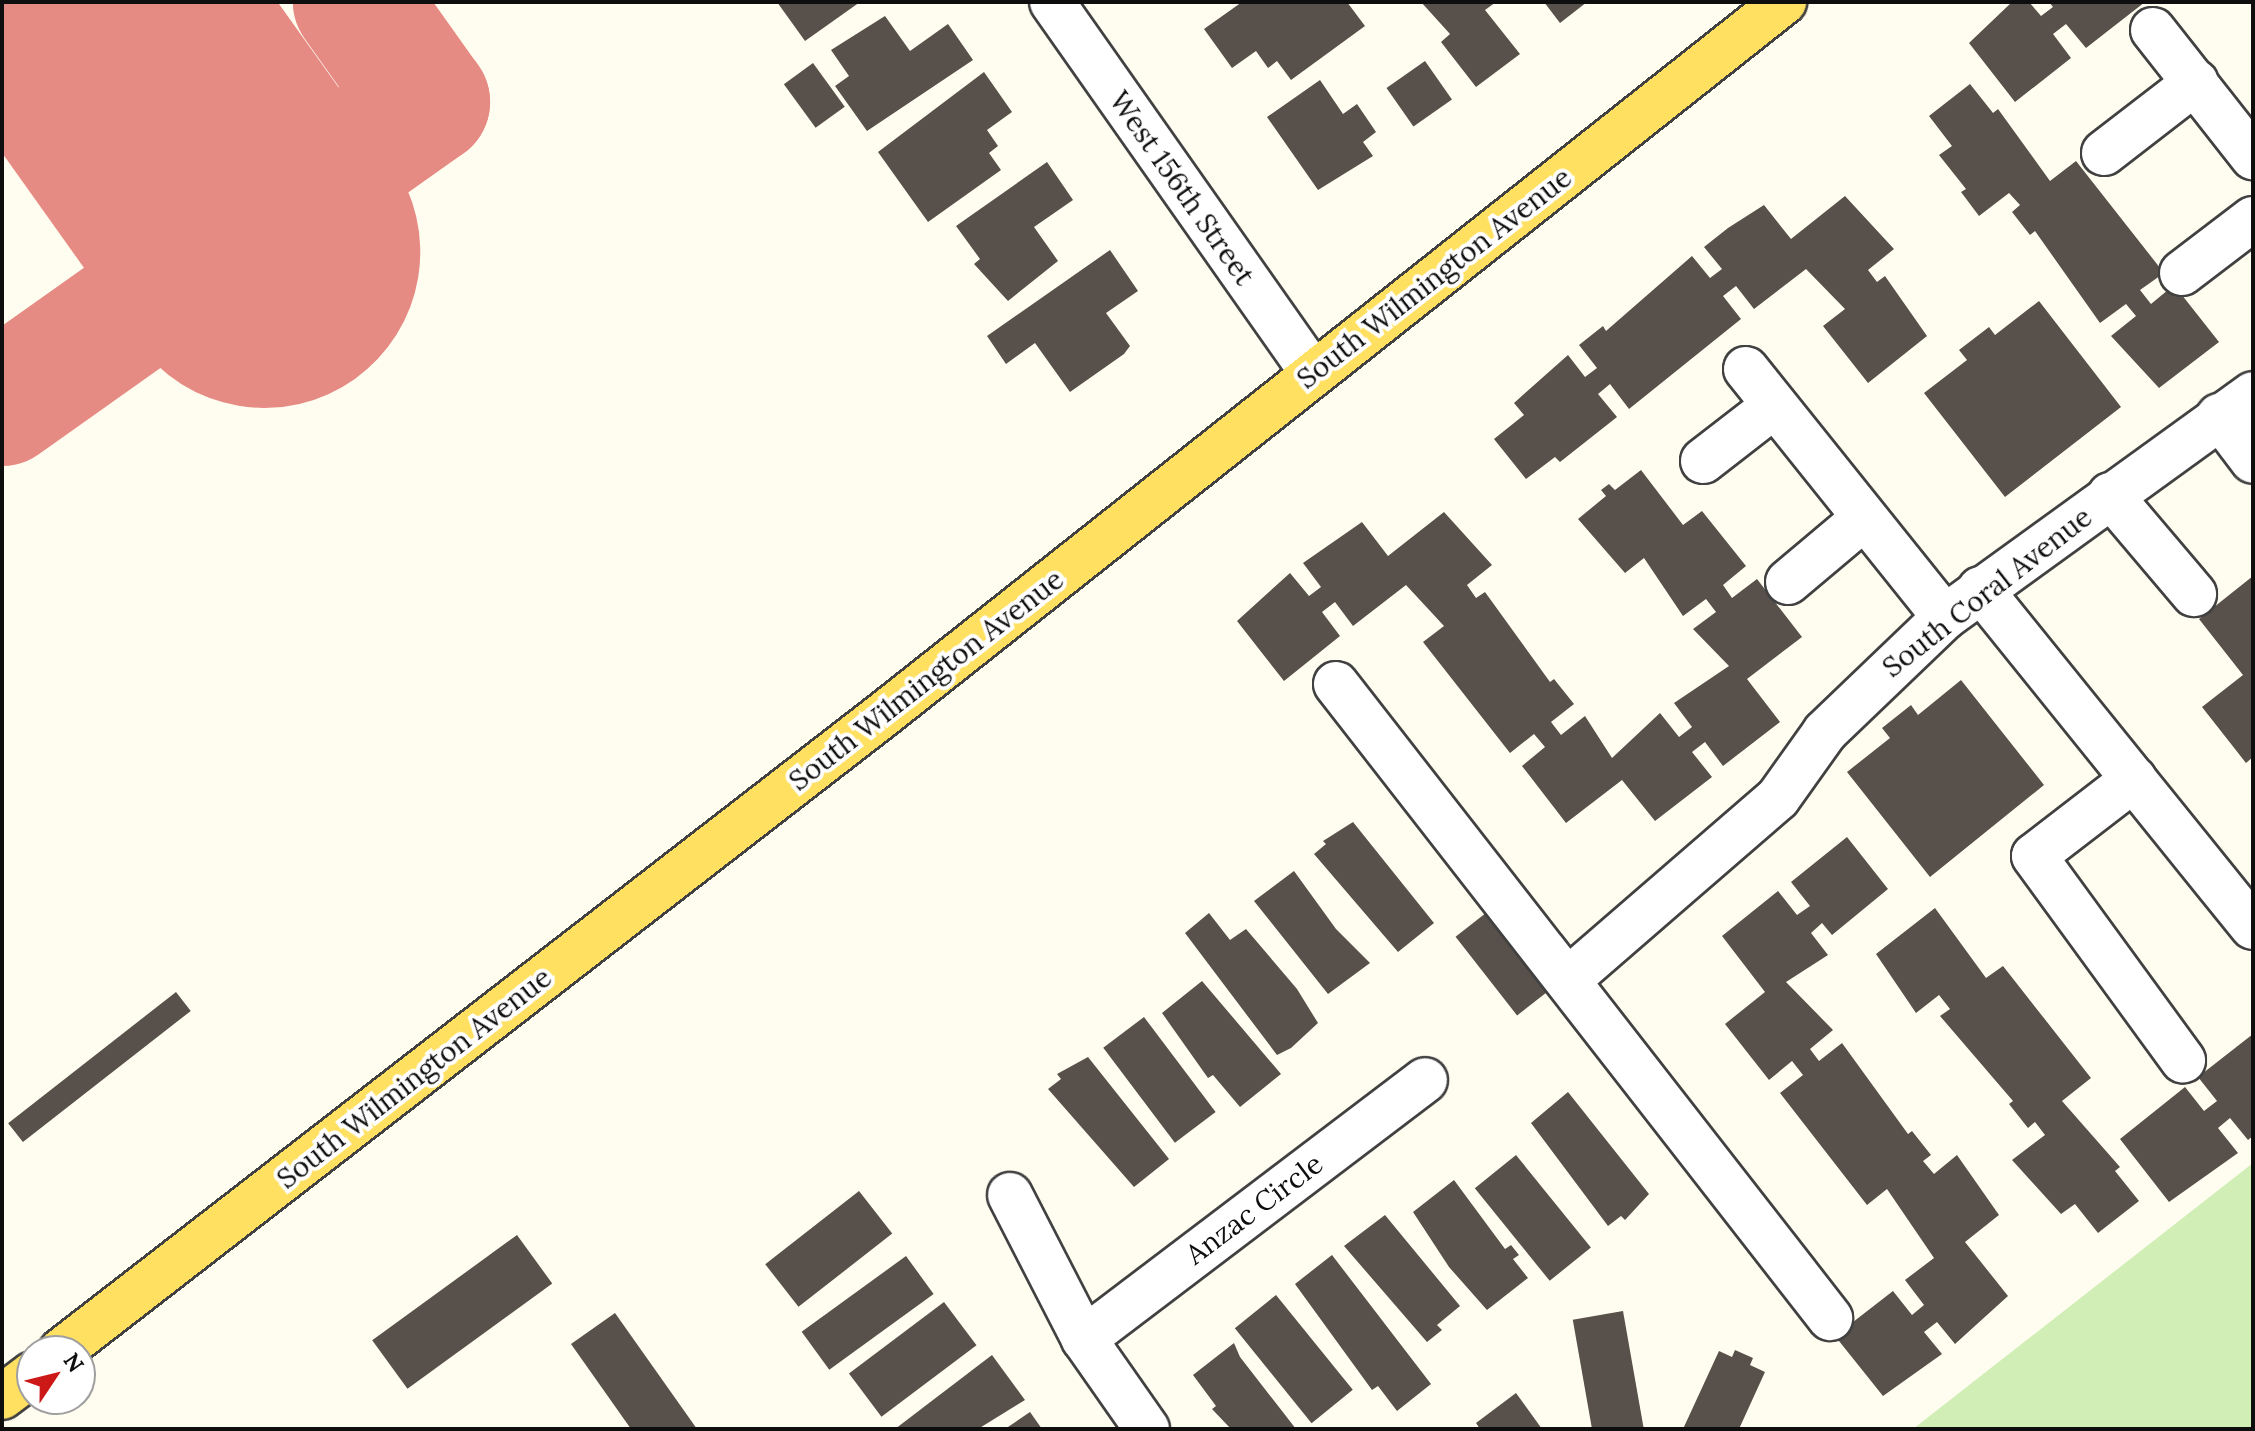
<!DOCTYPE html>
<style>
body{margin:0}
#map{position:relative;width:2255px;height:1431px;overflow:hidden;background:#fffdf0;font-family:Lora,serif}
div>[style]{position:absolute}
.green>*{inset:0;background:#d0eeb5}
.taxiway>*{height:126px;margin:-63px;padding:0 63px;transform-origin:63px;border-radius:63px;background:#e68a84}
.runway>*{height:312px;margin:-156px;padding:0 156px;transform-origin:156px;border-radius:156px;background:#e68a84}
.building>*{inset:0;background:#58504a;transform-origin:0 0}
.roads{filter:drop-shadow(2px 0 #414141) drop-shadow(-2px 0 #414141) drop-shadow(0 2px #414141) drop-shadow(0 -2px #414141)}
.minor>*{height:44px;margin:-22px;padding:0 22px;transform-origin:22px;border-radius:22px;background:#fff}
.major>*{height:44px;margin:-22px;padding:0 22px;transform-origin:22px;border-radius:22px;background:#ffe060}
span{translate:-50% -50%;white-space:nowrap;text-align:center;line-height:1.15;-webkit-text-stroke:8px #fff;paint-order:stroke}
.street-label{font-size:28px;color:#0e0e0e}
.frame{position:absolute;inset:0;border:4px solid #0e0e0e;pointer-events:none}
.north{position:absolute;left:16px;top:1335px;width:80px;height:80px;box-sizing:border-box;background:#fff;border:2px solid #9f9f9f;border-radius:50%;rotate:55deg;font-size:22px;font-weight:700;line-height:32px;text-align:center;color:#0e0e0e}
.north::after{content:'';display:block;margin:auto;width:28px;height:36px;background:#cd1818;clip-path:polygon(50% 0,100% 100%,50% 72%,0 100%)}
</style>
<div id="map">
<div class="green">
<i style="clip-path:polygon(2253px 1163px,2253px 1429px,1912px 1429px,1913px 1429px)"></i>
</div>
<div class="taxiway">
<i style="left:2px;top:403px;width:521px;rotate:-35.31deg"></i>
<i style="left:427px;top:102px;width:123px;rotate:-125.4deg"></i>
</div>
<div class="runway">
<i style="left:86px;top:2px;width:307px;rotate:54.5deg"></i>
</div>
<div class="building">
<i style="clip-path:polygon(777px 2px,860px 2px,805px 41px)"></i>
<i style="clip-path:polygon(1242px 2px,1347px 2px,1365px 26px,1291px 80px,1277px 61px,1268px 68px,1256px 51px,1232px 68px,1204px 29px)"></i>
<i style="clip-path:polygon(1421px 2px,1496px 2px,1485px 10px,1520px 54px,1476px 87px,1441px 42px,1450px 34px)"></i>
<i style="clip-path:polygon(1544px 2px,1587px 2px,1560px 23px)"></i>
<i style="clip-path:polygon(2012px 2px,2029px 2px,2041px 16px,2053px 7px,2049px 2px,2145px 2px,2086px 48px,2066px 24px,2053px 34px,2071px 58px,2015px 102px,1969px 43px)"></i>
<i style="clip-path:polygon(885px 16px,910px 51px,948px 24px,973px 60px,867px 131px,835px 86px,849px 76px,831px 50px)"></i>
<i style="left:1425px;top:61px;width:47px;height:47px;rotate:55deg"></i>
<i style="left:813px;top:63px;width:54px;height:36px;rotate:54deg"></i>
<i style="clip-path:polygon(984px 72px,1012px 112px,987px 130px,998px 146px,989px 153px,1001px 170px,928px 222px,878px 152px)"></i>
<i style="clip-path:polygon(1320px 80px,1343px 114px,1357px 104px,1376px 132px,1363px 142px,1373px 156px,1318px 190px,1267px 117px)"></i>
<i style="clip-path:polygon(1970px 84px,1993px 113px,1998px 109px,2050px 181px,2076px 161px,2164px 273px,2140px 290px,2151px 304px,2174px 285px,2219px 342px,2159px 388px,2111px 336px,2136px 316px,2126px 304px,2100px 323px,2035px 231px,2030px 235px,2012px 212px,2020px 205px,2009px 193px,1979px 216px,1961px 192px,1966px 189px,1939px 155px,1952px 146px,1929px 116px)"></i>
<i style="clip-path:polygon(1047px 162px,1073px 200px,1034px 227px,1058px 261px,1008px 301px,974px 264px,980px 259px,956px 226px)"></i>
<i style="clip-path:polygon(1845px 196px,1894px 249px,1868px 270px,1877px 282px,1885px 276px,1927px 336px,1868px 383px,1823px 326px,1845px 309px,1806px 269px,1754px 309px,1736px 286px,1723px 296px,1741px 319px,1629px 409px,1610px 384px,1598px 394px,1617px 417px,1560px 462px,1555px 457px,1526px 479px,1494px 439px,1524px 415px,1514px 403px,1568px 355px,1585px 377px,1597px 368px,1579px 345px,1603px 326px,1606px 331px,1692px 256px,1710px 278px,1722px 269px,1704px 247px,1728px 228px,1764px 205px,1791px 239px)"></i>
<i style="clip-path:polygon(1110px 250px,1138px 291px,1106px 313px,1130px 346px,1124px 354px,1070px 392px,1035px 343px,1006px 364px,987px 336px)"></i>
<i style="clip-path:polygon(2039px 301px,2121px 407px,2005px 497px,1924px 393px,1967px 360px,1959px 350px,1989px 327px,1995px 335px)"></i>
<i style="clip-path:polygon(1641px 470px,1683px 525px,1702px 511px,1746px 566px,1723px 585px,1732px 598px,1757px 579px,1802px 637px,1747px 679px,1780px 722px,1723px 766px,1705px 742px,1692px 752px,1712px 777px,1655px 821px,1622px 780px,1566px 823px,1522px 766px,1545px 747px,1534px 734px,1510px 753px,1423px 642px,1444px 626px,1406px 585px,1353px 626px,1335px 602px,1322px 612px,1340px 636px,1284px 681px,1237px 621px,1290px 573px,1309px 596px,1321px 587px,1303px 563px,1362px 522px,1388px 556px,1444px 512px,1492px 565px,1467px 585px,1476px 598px,1485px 592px,1550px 682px,1554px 679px,1574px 704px,1551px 722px,1561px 735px,1585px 716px,1612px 758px,1660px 713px,1679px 737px,1692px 727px,1674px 703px,1729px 666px,1693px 629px,1716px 612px,1706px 599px,1683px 616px,1644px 558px,1625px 573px,1578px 519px,1606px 496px,1601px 490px,1609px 484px,1615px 490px)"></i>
<i style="clip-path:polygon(2253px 576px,2253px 757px,2246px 763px,2202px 707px,2243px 675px,2199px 619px)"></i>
<i style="clip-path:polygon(1961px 680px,2044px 785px,1930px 877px,1847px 772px,1890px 738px,1882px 728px,1911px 705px,1918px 715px)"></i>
<i style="clip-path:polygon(1353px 822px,1434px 923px,1398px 952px,1314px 854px,1326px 844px,1323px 841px)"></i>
<i style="clip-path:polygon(1847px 837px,1888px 889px,1832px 935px,1822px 923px,1811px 933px,1828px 955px,1786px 982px,1833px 1030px,1810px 1049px,1819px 1061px,1842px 1043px,1908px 1134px,1912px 1131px,1931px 1155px,1923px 1161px,1934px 1174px,1957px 1155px,1999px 1215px,1965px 1242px,2008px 1296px,1955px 1344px,1937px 1322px,1924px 1332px,1942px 1354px,1883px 1396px,1835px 1336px,1893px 1291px,1912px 1315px,1924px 1305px,1905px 1280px,1934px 1258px,1887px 1189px,1867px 1205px,1780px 1093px,1803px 1075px,1792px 1061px,1769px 1080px,1725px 1024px,1765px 992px,1722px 936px,1778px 891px,1797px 915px,1810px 906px,1791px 882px)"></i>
<i style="clip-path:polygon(1294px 871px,1336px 929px,1370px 963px,1328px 994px,1254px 901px)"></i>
<i style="clip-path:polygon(1935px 908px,1986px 978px,2003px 966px,2091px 1078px,2062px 1101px,2120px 1167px,2115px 1171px,2139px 1201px,2098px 1233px,2075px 1204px,2061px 1214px,2012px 1160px,2045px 1135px,2035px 1122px,2028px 1128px,2009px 1104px,2013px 1101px,1940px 1016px,1950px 1009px,1939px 995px,1916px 1013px,1876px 954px)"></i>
<i style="left:1491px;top:909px;width:100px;height:45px;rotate:52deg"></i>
<i style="clip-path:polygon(1209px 913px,1230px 940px,1246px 929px,1297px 989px,1318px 1023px,1291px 1048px,1277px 1055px,1185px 933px)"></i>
<i style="clip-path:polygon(1202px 981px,1281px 1074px,1240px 1107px,1213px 1075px,1208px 1078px,1162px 1013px)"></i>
<i style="left:176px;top:992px;width:24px;height:213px;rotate:52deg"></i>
<i style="left:1144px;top:1017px;width:119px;height:51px;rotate:53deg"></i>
<i style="clip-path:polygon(2253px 1034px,2253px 1136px,2248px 1140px,2230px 1118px,2218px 1128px,2238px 1153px,2169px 1202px,2120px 1139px,2185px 1087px,2204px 1111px,2217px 1101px,2198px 1077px)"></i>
<i style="clip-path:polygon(1088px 1057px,1169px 1159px,1134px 1187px,1048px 1089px,1061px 1079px,1057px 1074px)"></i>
<i style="clip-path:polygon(1568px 1092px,1649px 1194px,1625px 1220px,1621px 1216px,1608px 1226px,1531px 1123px)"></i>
<i style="left:1516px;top:1155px;width:119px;height:53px;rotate:51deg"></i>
<i style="clip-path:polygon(1454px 1180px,1505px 1249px,1511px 1245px,1519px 1255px,1513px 1259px,1528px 1278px,1487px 1310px,1449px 1267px,1413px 1212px)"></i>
<i style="left:859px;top:1191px;width:54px;height:119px;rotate:52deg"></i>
<i style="clip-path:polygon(1385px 1215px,1460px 1306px,1437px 1325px,1442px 1330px,1427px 1342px,1344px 1246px)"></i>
<i style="left:517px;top:1235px;width:60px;height:179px;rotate:54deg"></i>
<i style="clip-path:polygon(1332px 1255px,1431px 1384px,1397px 1411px,1378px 1386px,1372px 1390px,1295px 1284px)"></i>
<i style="left:906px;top:1256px;width:47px;height:129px;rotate:54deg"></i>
<i style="left:1276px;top:1295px;width:122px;height:53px;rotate:51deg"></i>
<i style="left:944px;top:1302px;width:54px;height:119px;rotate:53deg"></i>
<i style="left:1623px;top:1311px;width:120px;height:51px;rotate:80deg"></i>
<i style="clip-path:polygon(615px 1313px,697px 1429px,631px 1429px,571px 1344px)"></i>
<i style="clip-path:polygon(1234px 1343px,1240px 1357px,1296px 1429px,1231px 1429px,1212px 1409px,1216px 1406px,1193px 1375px)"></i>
<i style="clip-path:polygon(1735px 1350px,1753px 1358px,1750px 1365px,1765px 1372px,1739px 1429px,1683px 1429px,1719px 1351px,1732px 1357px)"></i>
<i style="clip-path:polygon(992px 1355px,1025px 1400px,978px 1429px,895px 1429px)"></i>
<i style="clip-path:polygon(1516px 1393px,1542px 1429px,1480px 1429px,1476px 1423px)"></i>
<i style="clip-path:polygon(1030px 1412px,1042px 1429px,1005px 1429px)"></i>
</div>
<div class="roads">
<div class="minor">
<i style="left:1052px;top:2px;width:454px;rotate:54.9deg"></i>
<i style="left:2153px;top:30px;width:162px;rotate:51.8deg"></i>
<i style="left:2104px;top:153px;width:116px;rotate:-37.7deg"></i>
<i style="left:2182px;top:273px;width:89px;rotate:-37.3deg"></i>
<i style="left:1746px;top:369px;width:318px;rotate:51.3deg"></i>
<i style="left:2219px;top:416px;width:56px;rotate:52.9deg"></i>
<i style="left:1703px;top:461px;width:90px;rotate:-37.8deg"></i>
<i style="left:2110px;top:495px;width:130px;rotate:49.7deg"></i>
<i style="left:1788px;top:582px;width:99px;rotate:-40.1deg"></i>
<i style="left:1980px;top:589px;width:434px;rotate:51.1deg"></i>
<i style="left:1336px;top:684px;width:804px;rotate:52.07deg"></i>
<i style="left:2134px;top:779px;width:126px;rotate:142.4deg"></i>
<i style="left:2034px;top:856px;width:253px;rotate:53.9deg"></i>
<i style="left:1569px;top:979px;width:276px;rotate:-40.9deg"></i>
<i style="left:1778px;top:798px;width:81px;rotate:-54.5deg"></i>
<i style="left:1825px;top:732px;width:166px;rotate:-43.8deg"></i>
<i style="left:1945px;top:617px;width:380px;rotate:-35.9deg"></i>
<i style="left:1010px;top:1195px;width:162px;rotate:62.8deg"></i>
<i style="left:1084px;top:1339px;width:110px;rotate:55deg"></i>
<i style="left:1084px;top:1339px;width:428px;rotate:-37.2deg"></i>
</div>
<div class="major">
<i style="left:61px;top:1351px;width:1041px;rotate:-37.74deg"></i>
<i style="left:884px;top:714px;width:1148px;rotate:-38.35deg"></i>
<i style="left:2px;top:1397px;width:38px;rotate:-37deg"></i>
</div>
</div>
<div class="street-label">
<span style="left:1182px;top:188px;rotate:55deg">West 156th Street</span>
<span style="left:1434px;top:278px;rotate:-38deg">South Wilmington Avenue</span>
<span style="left:1987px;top:592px;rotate:-38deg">South Coral Avenue</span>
<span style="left:926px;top:680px;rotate:-38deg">South Wilmington Avenue</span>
<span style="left:414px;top:1078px;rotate:-38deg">South Wilmington Avenue</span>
<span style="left:1254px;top:1209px;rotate:-37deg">Anzac Circle</span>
</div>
<div class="frame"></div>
<div class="north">N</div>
</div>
